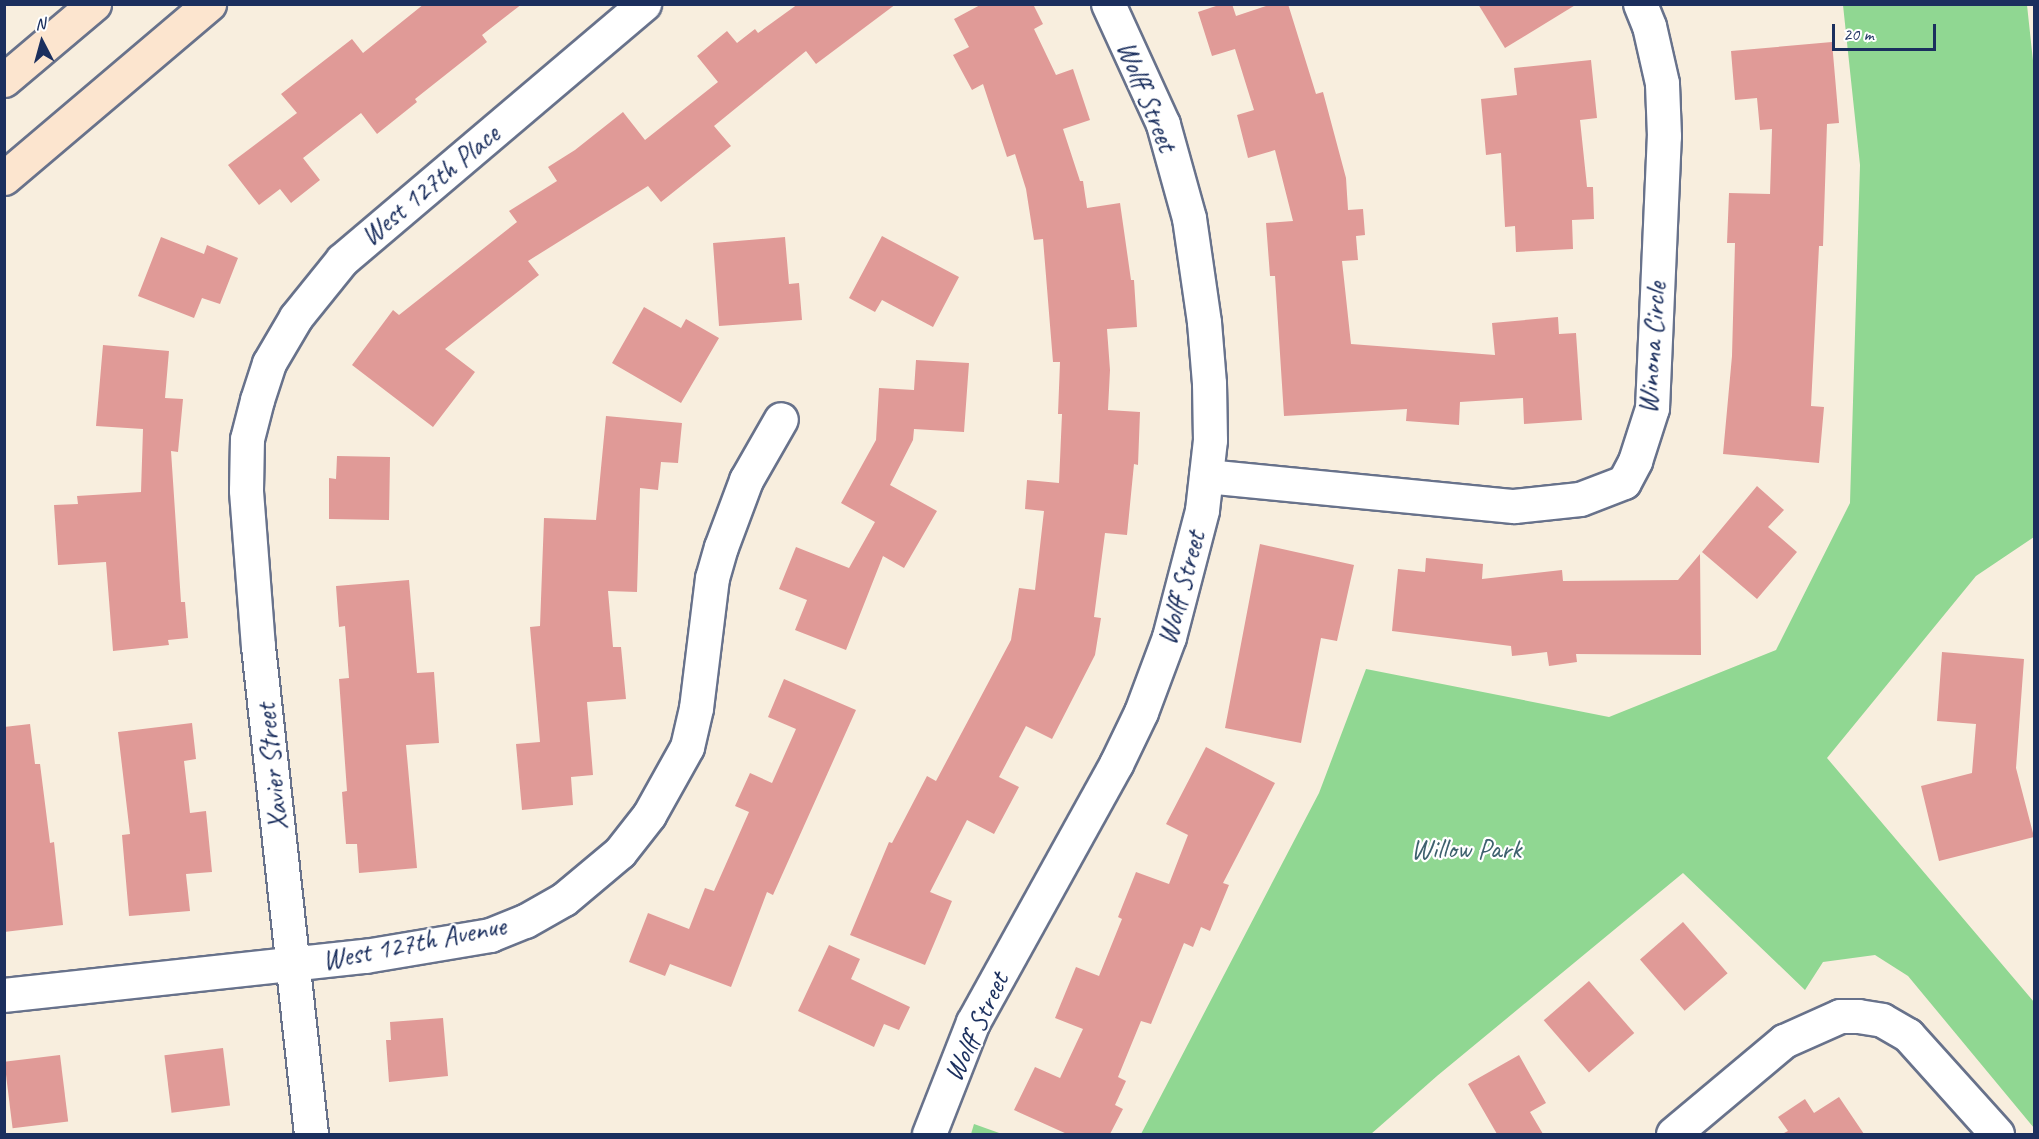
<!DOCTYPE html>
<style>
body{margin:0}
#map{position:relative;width:2039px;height:1139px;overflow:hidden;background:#f8eede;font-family:Caveat,sans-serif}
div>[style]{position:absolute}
.green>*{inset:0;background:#90d792}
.building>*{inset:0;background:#e09a97;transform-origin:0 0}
.roads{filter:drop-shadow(2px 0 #68728b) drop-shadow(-2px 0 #68728b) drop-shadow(0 2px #68728b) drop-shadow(0 -2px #68728b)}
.street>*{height:33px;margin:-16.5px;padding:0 16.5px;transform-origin:16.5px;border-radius:16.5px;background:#fff}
.secondary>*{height:33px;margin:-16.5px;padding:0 16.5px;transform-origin:16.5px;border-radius:16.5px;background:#fce5cf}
span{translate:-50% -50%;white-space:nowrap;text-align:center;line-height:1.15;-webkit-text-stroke:4.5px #fff;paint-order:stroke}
.street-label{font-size:28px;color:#1b2f5e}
.park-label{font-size:28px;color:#3e616e}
.frame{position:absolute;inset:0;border:6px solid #1b2f5e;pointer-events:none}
.north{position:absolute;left:12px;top:12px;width:60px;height:60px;-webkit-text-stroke:4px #fff;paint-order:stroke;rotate:354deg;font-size:16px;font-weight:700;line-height:24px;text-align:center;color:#1b2f5e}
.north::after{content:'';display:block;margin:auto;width:21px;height:27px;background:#1b2f5e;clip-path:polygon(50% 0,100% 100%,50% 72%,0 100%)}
.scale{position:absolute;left:1832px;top:24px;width:104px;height:27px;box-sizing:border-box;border:3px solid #1b2f5e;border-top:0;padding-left:8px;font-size:18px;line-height:21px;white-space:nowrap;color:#1b2f5e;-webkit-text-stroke:4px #fff;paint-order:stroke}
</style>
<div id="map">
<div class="green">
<i style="clip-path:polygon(1843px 5px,2027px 5px,2034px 70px,2034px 537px,1976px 576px,1827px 758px,2034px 1002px,2034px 1128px,1908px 976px,1875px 955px,1823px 962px,1805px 990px,1683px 873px,1437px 1076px,1371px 1134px,1141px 1134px,1319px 793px,1366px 669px,1609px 717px,1776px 650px,1850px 503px,1860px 165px)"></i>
<i style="clip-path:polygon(974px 1124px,1002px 1134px,971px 1134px)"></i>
</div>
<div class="building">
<i style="clip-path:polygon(424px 4px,522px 4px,482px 35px,487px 42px,415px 99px,417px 102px,377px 134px,361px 113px,303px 158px,320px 180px,291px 203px,280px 189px,259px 205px,228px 165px,297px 113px,281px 94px,352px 39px,363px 53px)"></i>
<i style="clip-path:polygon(798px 4px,896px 4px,816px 64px,806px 51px,714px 126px,731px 146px,661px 202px,648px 186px,528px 261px,539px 275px,445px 349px,475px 372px,433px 427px,352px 365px,393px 310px,399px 315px,517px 222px,509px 211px,557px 181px,548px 167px,575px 150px,623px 112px,645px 140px,718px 82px,697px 56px,727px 31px,737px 43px,755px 29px,758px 33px)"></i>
<i style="clip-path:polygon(982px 4px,1033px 4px,1043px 24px,1034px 29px,1056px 75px,1073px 69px,1090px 120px,1063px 129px,1080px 181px,1083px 181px,1087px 208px,1120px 203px,1131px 280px,1134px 280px,1137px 327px,1107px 329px,1110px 370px,1108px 410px,1140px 412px,1138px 465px,1134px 464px,1127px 535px,1105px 533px,1094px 617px,1101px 618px,1095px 655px,1052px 739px,1026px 726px,999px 777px,1019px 787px,994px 834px,967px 820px,930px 892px,952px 901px,925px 965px,850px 935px,889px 842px,892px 843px,927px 776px,936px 781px,1011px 640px,1019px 588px,1035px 590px,1044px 511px,1025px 509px,1027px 480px,1059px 483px,1062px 414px,1058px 414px,1060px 362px,1053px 362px,1043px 239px,1034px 240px,1026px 189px,1015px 154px,1007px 157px,983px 84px,972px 90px,953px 55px,969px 47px,954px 19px)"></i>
<i style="clip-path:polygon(1222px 4px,1232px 4px,1236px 16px,1272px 4px,1288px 4px,1316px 94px,1323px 92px,1346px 178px,1348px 210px,1363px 209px,1365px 235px,1356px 236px,1358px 260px,1342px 261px,1351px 344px,1495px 355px,1492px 323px,1558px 317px,1559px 334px,1576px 333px,1582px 420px,1524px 424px,1523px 398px,1460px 402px,1459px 425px,1406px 421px,1407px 409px,1284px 416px,1275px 276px,1270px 276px,1266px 223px,1293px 221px,1275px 150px,1248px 158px,1237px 115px,1254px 110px,1235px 49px,1212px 56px,1198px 12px)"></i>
<i style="clip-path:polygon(1478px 4px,1577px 4px,1505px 48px)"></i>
<i style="clip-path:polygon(1832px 42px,1839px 123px,1827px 124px,1823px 246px,1819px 246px,1811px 406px,1824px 407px,1819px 463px,1723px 454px,1732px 356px,1735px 243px,1727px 243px,1729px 193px,1770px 194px,1772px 129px,1760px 130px,1757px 98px,1735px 100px,1731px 51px)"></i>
<i style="clip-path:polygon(1591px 60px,1597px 118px,1580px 120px,1587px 187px,1593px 187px,1594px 219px,1572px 220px,1573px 249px,1516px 252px,1515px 226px,1505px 227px,1501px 153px,1486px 155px,1481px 99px,1517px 95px,1514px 68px)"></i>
<i style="clip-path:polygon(882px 236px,959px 277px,933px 327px,882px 300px,875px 312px,849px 298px)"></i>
<i style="clip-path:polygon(161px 237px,204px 254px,207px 245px,238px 258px,220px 304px,202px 298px,194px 318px,138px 296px)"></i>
<i style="clip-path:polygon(785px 237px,789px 284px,799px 283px,802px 320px,719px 326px,713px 243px)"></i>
<i style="clip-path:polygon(644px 307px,681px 328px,686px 319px,719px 338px,681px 403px,612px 363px)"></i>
<i style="clip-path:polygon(103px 345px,169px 351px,165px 398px,183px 399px,178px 452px,171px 451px,181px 602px,185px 602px,188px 638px,168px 640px,169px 645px,113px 651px,106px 562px,58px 565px,54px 505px,78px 504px,77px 496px,141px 492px,143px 429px,96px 426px)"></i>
<i style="clip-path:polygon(916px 360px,969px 363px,964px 432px,914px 429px,913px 440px,890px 485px,937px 511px,904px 568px,883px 556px,846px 650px,795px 630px,807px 600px,779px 589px,796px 547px,849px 568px,875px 522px,841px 503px,876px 440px,879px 388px,914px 390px)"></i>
<i style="clip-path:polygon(606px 416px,682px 423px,678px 463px,661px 462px,658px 490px,640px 488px,637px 592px,608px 591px,613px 647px,621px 647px,626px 699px,587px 702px,593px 775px,571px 777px,573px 805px,522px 810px,516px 744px,540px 742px,530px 627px,540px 626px,544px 518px,596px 520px)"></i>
<i style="clip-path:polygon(337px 456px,390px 457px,389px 520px,329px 519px,329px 478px,336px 479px)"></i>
<i style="clip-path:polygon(1757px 486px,1784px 510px,1768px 527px,1797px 552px,1757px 599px,1702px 552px)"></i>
<i style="clip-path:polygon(1260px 544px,1354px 565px,1337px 641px,1321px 638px,1301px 743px,1225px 728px)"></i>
<i style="clip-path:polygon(1700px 554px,1701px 655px,1576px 654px,1577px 662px,1549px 666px,1547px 652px,1512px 656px,1511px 646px,1392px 631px,1398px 569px,1425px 572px,1426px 558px,1483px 564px,1482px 579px,1562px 570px,1563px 581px,1678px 580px)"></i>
<i style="clip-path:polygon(409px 580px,417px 673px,434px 672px,439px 743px,406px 745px,417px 868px,359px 873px,357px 844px,346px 844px,342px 792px,347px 791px,339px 679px,349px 678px,345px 626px,339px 627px,336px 586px)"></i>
<i style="clip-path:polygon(1942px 652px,2024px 659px,2016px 768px,2034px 837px,1939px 861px,1921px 786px,1972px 773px,1976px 724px,1937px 721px)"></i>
<i style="clip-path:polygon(784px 679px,856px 710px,773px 895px,767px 892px,731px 987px,670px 964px,665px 976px,629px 962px,648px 913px,689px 929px,705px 888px,714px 891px,749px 812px,735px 806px,750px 773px,772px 783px,796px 729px,768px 717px)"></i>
<i style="clip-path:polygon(192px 723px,196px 759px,184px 761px,190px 813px,206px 811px,212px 872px,186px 874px,190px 911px,129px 916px,122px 835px,130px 834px,118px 732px)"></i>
<i style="clip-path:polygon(30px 724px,35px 764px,40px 764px,50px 843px,54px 842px,63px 925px,4px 932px,4px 727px)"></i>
<i style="clip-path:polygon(1206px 747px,1275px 783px,1223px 883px,1229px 885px,1210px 931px,1201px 927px,1193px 947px,1184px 943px,1151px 1024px,1141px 1021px,1118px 1077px,1126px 1081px,1115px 1105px,1123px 1109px,1110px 1134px,1067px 1134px,1014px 1110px,1035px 1067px,1060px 1078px,1083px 1029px,1055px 1018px,1076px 967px,1099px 976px,1122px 919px,1118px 917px,1136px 872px,1169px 884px,1188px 835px,1166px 824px)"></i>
<i style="left:1683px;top:922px;width:68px;height:57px;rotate:49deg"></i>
<i style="clip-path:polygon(829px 945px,860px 959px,851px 979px,910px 1007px,899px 1030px,884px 1024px,874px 1047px,798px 1011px)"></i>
<i style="left:1589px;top:981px;width:69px;height:60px;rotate:49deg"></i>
<i style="clip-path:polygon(443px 1018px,448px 1076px,389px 1082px,386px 1040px,391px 1040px,390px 1022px)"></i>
<i style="left:223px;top:1048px;width:58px;height:59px;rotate:83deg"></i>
<i style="left:60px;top:1055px;width:67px;height:56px;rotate:83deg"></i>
<i style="clip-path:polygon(1519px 1055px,1546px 1103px,1530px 1112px,1543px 1134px,1497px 1134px,1468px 1084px)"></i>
<i style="clip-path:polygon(1839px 1097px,1864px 1134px,1782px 1134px,1788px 1131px,1778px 1117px,1805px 1099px,1814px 1113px)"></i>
</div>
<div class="roads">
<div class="street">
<i style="left:1206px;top:476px;width:309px;rotate:5.6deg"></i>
<i style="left:1514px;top:506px;width:66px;rotate:-6.1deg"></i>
<i style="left:1580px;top:499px;width:47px;rotate:-21.1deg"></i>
<i style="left:1624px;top:482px;width:24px;rotate:-62deg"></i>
<i style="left:1635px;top:461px;width:56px;rotate:-72.2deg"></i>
<i style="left:1652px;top:408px;width:272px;rotate:-87.5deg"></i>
<i style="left:1664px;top:136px;width:53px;rotate:-92.2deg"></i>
<i style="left:1662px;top:83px;width:58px;rotate:-102.8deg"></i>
<i style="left:1649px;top:26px;width:24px;rotate:-112deg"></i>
<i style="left:4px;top:995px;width:363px;rotate:-6.2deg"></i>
<i style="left:365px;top:956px;width:127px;rotate:-9.5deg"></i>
<i style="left:490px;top:935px;width:38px;rotate:-22deg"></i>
<i style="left:525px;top:921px;width:45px;rotate:-29.4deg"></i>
<i style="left:564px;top:899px;width:73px;rotate:-40deg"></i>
<i style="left:620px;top:852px;width:47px;rotate:-51.9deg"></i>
<i style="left:649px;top:815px;width:78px;rotate:-60.8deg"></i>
<i style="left:687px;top:747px;width:40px;rotate:-77deg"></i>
<i style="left:696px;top:708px;width:131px;rotate:-83deg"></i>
<i style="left:712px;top:578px;width:32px;rotate:-74deg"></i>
<i style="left:721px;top:547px;width:72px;rotate:-69.5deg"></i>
<i style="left:746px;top:480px;width:70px;rotate:-60.2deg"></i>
<i style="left:311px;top:1134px;width:490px;rotate:-96.2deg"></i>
<i style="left:258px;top:647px;width:157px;rotate:-94.4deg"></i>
<i style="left:246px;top:490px;width:51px;rotate:-88.9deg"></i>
<i style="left:247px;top:439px;width:40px;rotate:-75.6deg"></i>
<i style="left:257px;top:400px;width:39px;rotate:-72deg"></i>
<i style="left:269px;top:363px;width:53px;rotate:-59.6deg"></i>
<i style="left:296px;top:317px;width:73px;rotate:-51.1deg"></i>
<i style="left:342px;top:260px;width:396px;rotate:-40.3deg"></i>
<i style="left:929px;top:1134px;width:120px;rotate:-68.6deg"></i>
<i style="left:973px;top:1022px;width:295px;rotate:-61deg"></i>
<i style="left:1116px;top:764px;width:58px;rotate:-64.3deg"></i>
<i style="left:1141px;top:712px;width:80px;rotate:-69.5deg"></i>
<i style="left:1169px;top:637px;width:131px;rotate:-75.4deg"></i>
<i style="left:1202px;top:510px;width:70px;rotate:-83.5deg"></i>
<i style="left:1210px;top:440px;width:57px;rotate:-91deg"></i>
<i style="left:1209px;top:383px;width:61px;rotate:-94.7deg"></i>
<i style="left:1204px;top:322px;width:105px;rotate:-98.2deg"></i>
<i style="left:1189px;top:218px;width:98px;rotate:-105.5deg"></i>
<i style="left:1163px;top:124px;width:132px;rotate:-114.6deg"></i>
<i style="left:1673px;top:1134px;width:145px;rotate:-40deg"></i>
<i style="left:1784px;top:1041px;width:61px;rotate:-24.1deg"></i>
<i style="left:1840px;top:1016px;width:18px"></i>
<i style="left:1858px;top:1016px;width:24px;rotate:9deg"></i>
<i style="left:1882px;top:1020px;width:30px;rotate:30deg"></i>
<i style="left:1908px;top:1035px;width:133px;rotate:48deg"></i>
</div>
<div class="secondary">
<i style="left:4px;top:80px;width:118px;rotate:-40.2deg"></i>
<i style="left:4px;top:178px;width:269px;rotate:-40.3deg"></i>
</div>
</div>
<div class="street-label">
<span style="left:1147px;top:96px;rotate:68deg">Wolff Street</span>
<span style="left:430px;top:185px;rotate:-40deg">West 127th Place</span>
<span style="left:1652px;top:348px;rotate:-86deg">Winona Circle</span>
<span style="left:1181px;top:588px;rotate:-75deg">Wolff Street</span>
<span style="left:272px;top:767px;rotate:-96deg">Xavier Street</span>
<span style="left:414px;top:943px;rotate:-11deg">West 127th Avenue</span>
<span style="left:976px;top:1027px;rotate:-65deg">Wolff Street</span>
</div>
<div class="park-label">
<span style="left:1466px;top:849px">Willow Park</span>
</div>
<div class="frame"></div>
<div class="north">N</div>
<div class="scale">20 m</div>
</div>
